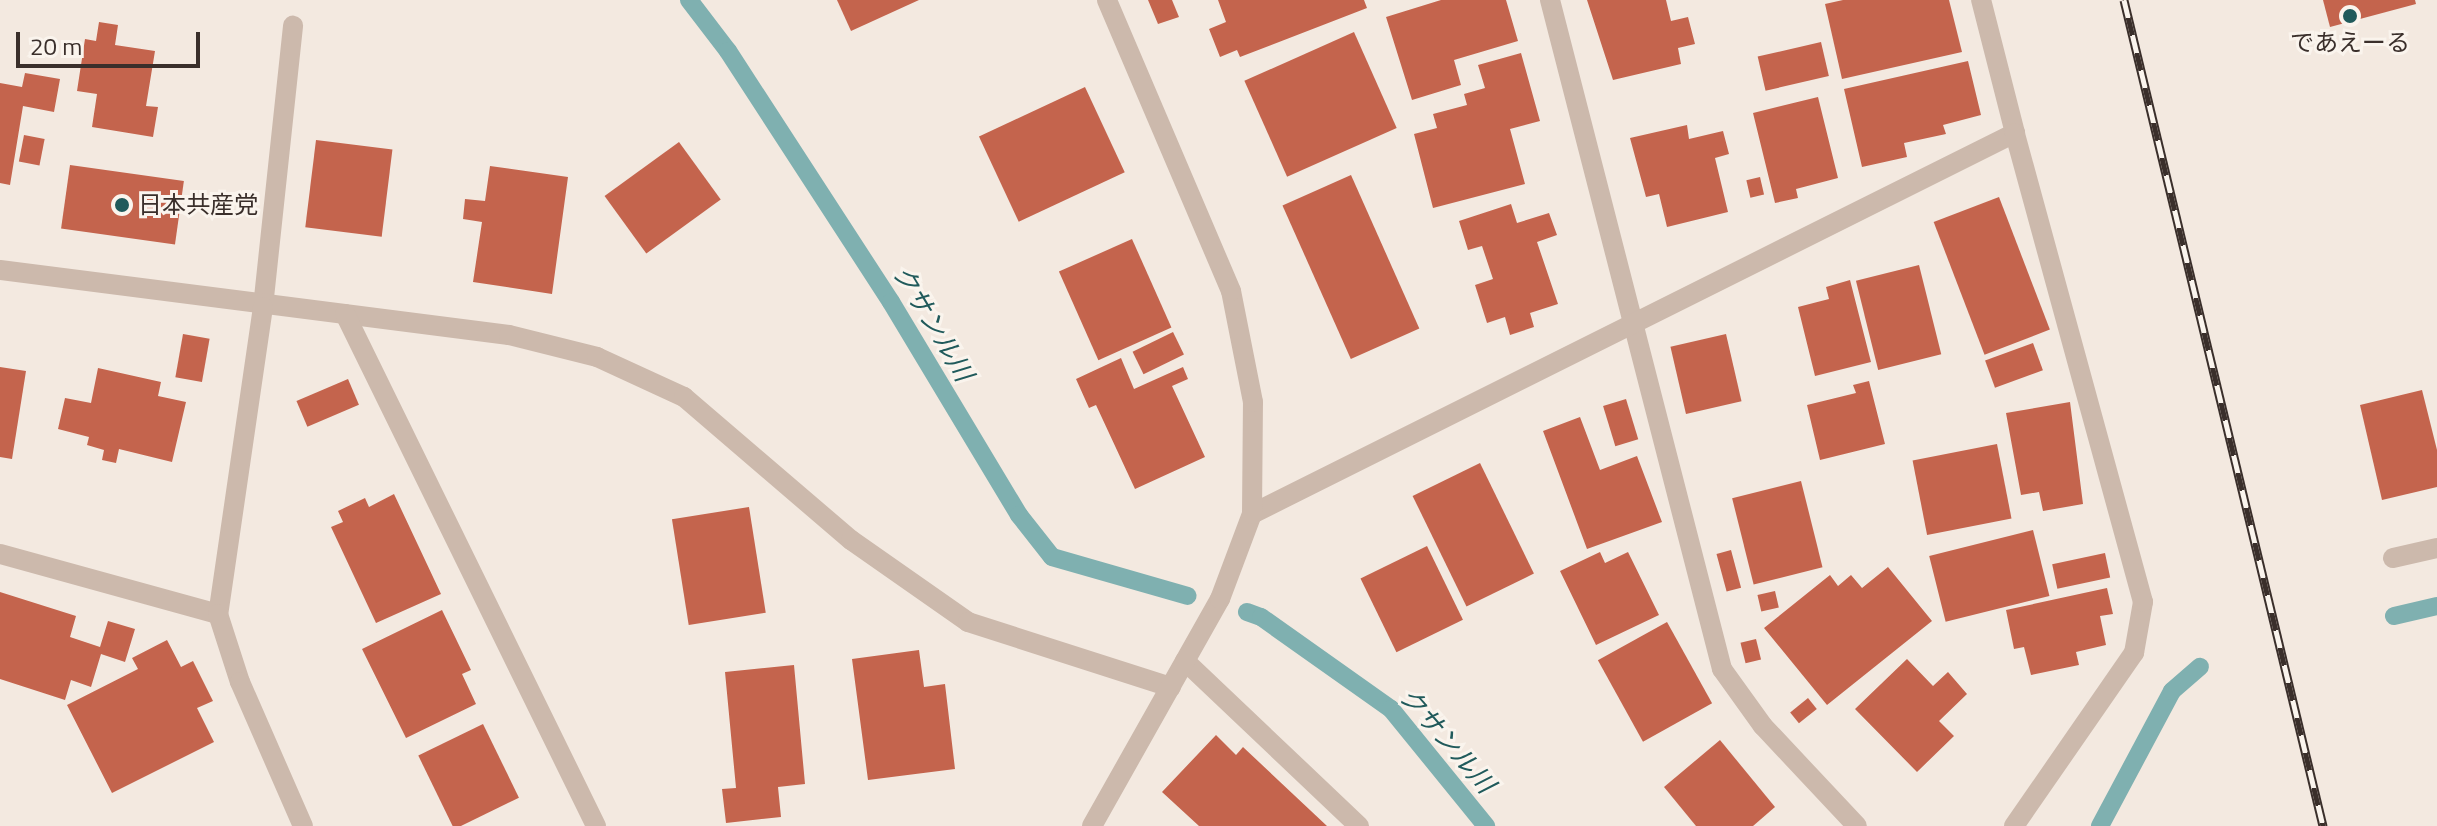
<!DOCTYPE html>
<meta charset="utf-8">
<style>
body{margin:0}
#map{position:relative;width:2437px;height:826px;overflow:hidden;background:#f3e9e0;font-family:"Titillium Web","Noto Sans JP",sans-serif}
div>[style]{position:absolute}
.stream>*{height:18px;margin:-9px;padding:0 9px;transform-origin:9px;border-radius:9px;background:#7fb0b0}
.building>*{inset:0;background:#c4644d;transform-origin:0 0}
.lane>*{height:20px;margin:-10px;padding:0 10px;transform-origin:10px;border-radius:10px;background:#ccb9ac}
.street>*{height:20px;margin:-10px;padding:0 10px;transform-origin:10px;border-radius:10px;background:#ccb9ac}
.rail>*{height:9px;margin-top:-4.5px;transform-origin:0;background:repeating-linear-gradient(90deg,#faf4ed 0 18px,#3a2f2b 0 36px);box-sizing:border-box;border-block:2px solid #3a2f2b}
.dots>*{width:22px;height:22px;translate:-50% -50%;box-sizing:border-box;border:4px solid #faf4ed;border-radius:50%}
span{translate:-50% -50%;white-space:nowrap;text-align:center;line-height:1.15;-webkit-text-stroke:6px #faf4ed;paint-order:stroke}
.poi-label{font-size:24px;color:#3a2f2b}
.left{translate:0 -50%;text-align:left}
.water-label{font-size:26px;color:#205a5b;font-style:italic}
.scale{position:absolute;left:16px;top:32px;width:184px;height:36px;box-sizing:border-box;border:4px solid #3a2f2b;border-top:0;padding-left:10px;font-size:24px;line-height:28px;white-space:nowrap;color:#3a2f2b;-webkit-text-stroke:6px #faf4ed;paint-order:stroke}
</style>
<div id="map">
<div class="stream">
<i style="left:689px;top:0;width:64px;rotate:52.6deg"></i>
<i style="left:728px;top:51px;width:299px;rotate:57deg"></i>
<i style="left:891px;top:302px;width:249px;rotate:59deg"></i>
<i style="left:1019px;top:515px;width:53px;rotate:51.8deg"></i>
<i style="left:1052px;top:557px;width:141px;rotate:16deg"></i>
<i style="left:1247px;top:612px;width:15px;rotate:20deg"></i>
<i style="left:1261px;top:617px;width:159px;rotate:35.3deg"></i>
<i style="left:1391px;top:709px;width:151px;rotate:50.9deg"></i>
<i style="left:2394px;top:616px;width:44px;rotate:-13.1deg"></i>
<i style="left:2100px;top:826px;width:153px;rotate:-61.9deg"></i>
<i style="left:2172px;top:691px;width:37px;rotate:-41deg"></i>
</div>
<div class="building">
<i style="clip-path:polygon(837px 0,919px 0,851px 31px)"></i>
<i style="clip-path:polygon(1148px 0,1172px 0,1179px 17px,1158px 24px)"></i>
<i style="clip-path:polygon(1218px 0,1364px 0,1367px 8px,1240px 57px,1237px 50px,1220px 57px,1209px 29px,1226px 22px)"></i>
<i style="clip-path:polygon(1441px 0,1506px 0,1518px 41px,1454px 60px,1461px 85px,1412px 100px,1386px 17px)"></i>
<i style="clip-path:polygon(1587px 0,1666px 0,1671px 21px,1688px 17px,1695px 44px,1678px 48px,1681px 64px,1613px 80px)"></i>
<i style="clip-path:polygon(1843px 0,1949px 0,1962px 52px,1842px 79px,1825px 4px)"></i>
<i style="clip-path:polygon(2323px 0,2415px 0,2416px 4px,2330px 27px)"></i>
<i style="clip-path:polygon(99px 22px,118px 25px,115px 45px,155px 51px,146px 106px,158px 107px,153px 137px,92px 127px,97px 94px,77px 91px,85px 39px,96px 41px)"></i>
<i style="left:1354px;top:32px;width:105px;height:120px;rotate:66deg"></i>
<i style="left:1821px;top:42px;width:35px;height:65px;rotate:77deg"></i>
<i style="clip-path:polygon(1521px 53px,1540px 121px,1510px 129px,1525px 184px,1433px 208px,1414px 134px,1437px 128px,1433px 114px,1467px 105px,1464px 94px,1485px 88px,1478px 65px)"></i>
<i style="clip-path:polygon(1968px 61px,1981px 115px,1943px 125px,1946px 134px,1904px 143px,1907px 157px,1862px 167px,1844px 89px)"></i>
<i style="clip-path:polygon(25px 73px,60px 79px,54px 112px,23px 106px,10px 185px,0 183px,0 83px,22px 87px)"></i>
<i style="left:1085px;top:87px;width:94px;height:117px;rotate:65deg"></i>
<i style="clip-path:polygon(1818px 97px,1838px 178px,1796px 189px,1798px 198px,1775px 203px,1753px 113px)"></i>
<i style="clip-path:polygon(1687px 125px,1689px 139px,1723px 131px,1729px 154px,1715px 158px,1728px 212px,1667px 227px,1659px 194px,1646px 197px,1630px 138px)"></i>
<i style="left:24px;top:135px;width:21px;height:27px;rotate:11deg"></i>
<i style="left:316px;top:140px;width:77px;height:88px;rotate:7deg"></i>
<i style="left:679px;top:142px;width:71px;height:92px;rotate:54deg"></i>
<i style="left:70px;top:165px;width:115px;height:64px;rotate:8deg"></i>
<i style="clip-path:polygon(490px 166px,568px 177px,552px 294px,473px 282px,482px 222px,463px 219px,465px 199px,485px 201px)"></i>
<i style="left:1351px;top:175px;width:168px;height:75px;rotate:66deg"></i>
<i style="left:1760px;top:177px;width:18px;height:14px;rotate:77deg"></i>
<i style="left:1999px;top:197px;width:142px;height:70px;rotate:69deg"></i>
<i style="clip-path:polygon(1511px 204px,1517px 223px,1549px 213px,1557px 235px,1537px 242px,1558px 304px,1530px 313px,1534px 327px,1510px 335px,1505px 317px,1487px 323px,1475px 285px,1493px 279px,1482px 246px,1468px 250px,1459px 221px)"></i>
<i style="left:1132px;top:239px;width:97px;height:80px;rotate:66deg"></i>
<i style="left:1919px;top:265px;width:92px;height:65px;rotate:76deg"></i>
<i style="clip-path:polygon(1850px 280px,1871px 362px,1815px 376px,1798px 307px,1829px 299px,1826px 287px)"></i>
<i style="left:1173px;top:332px;width:25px;height:45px;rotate:64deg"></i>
<i style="left:183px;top:334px;width:27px;height:44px;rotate:10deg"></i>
<i style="left:1726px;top:334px;width:69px;height:57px;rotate:77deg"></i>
<i style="left:2033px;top:343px;width:29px;height:51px;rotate:70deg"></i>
<i style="clip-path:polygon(1121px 358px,1134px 389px,1183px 367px,1188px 379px,1172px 386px,1205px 457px,1135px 489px,1096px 405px,1089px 408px,1076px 379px)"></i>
<i style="clip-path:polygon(0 367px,26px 371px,12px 459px,0 457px)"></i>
<i style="clip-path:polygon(98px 368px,161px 382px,158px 396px,186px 402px,172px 462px,119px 449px,116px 463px,102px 460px,104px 450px,87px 445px,89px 437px,58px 429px,65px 398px,91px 403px)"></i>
<i style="left:348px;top:379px;width:28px;height:56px;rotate:67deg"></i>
<i style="clip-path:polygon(1869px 381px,1885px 444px,1820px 460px,1807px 405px,1856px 393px,1853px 385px)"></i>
<i style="clip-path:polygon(2422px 390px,2437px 450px,2437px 487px,2382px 500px,2360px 405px)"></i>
<i style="left:1626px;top:399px;width:42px;height:24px;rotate:73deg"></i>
<i style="clip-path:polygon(2070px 402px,2083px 504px,2043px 511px,2039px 492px,2021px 495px,2006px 413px)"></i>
<i style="clip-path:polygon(1580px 417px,1600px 470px,1637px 456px,1662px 522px,1587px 549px,1543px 431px)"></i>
<i style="left:1997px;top:444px;width:76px;height:86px;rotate:79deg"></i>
<i style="left:1480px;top:463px;width:123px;height:75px;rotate:64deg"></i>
<i style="left:1801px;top:481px;width:89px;height:71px;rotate:76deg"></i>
<i style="clip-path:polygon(394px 494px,441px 594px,376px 623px,331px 527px,343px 522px,338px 511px,365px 498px,369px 507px)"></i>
<i style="left:749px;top:507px;width:107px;height:78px;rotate:81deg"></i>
<i style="left:2033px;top:530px;width:68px;height:107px;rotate:76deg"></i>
<i style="left:1427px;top:546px;width:82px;height:74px;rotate:64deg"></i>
<i style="left:1731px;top:550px;width:39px;height:15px;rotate:75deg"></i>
<i style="clip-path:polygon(1600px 552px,1605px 563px,1628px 552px,1659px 615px,1596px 645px,1560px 571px)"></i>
<i style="left:2105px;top:553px;width:25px;height:54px;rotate:78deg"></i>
<i style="clip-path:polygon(1888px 567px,1932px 621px,1827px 705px,1764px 628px,1830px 575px,1838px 586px,1851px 575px,1862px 588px)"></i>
<i style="clip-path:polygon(2107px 588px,2113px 614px,2100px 616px,2106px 645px,2076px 652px,2079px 665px,2031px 675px,2024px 647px,2014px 649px,2006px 610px)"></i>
<i style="left:1775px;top:591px;width:17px;height:18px;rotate:77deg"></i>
<i style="clip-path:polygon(0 592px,76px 616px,70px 637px,100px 647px,108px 621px,135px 629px,125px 662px,101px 654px,91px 687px,71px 680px,65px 700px,0 679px)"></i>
<i style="clip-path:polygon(442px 610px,471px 670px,462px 674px,476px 704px,406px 738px,362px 649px)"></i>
<i style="left:1667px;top:622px;width:93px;height:79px;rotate:61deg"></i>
<i style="left:1756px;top:639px;width:21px;height:16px;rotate:76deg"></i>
<i style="clip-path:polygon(167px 640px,181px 667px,193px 661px,213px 701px,197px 708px,214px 742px,112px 793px,67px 705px,138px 669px,132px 658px)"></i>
<i style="clip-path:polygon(919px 650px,924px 687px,945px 684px,955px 769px,868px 780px,852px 659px)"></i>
<i style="clip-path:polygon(1907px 659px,1933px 686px,1948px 672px,1967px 694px,1939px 721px,1954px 736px,1917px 772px,1855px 709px)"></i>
<i style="clip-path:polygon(794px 665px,805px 784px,778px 787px,781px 817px,726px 823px,722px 789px,736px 788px,725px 672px)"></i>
<i style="left:1808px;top:698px;width:14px;height:23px;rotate:51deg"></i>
<i style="left:483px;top:724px;width:82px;height:72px;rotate:64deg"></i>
<i style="clip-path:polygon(1216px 735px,1236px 755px,1243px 747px,1327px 826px,1199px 826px,1162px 792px)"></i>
<i style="clip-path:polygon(1720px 740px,1775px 807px,1753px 826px,1696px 826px,1664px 787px)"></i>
</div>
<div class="lane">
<i style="left:263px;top:307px;width:283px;rotate:-83.9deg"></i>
<i style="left:0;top:554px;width:226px;rotate:15.4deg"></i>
</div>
<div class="street">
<i style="left:1550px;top:0;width:691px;rotate:75.58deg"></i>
<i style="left:1722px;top:669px;width:70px;rotate:54.3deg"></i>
<i style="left:1763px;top:726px;width:137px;rotate:46.8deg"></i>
<i style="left:0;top:270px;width:513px;rotate:7.28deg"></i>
<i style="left:509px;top:335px;width:91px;rotate:14deg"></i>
<i style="left:597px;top:357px;width:96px;rotate:24.7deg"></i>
<i style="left:684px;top:397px;width:220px;rotate:40.6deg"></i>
<i style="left:851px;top:540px;width:143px;rotate:35deg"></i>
<i style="left:968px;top:622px;width:213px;rotate:17.8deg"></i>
<i style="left:263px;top:307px;width:310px;rotate:98.3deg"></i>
<i style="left:218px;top:614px;width:71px;rotate:72.1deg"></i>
<i style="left:240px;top:682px;width:157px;rotate:66.4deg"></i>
<i style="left:345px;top:314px;width:570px;rotate:63.88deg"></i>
<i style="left:1252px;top:514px;width:853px;rotate:-26.54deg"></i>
<i style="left:2015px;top:133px;width:137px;rotate:-104.3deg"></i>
<i style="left:2393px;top:558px;width:45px;rotate:-12.8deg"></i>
<i style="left:1185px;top:661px;width:240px;rotate:43.5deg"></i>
<i style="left:1092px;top:826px;width:261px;rotate:-60.6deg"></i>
<i style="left:1220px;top:599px;width:91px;rotate:-69.4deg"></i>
<i style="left:1252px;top:514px;width:112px;rotate:-89.5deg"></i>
<i style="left:1253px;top:402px;width:113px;rotate:-101.2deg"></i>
<i style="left:1231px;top:291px;width:316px;rotate:-113.1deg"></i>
<i style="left:2014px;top:826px;width:211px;rotate:-55.3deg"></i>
<i style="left:2134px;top:653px;width:52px;rotate:-80deg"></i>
<i style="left:2143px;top:602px;width:486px;rotate:-105.3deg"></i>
</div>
<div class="rail">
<i style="left:2124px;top:0;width:850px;rotate:76.45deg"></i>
</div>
<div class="dots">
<i style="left:2350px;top:16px;background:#205a5b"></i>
<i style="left:122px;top:205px;background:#205a5b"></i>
</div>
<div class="poi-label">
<span style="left:2350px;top:43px">であえーる</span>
<span class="left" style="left:138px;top:205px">日本共産党</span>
</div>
<div class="water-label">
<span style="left:933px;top:323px;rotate:59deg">クサンル川</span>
<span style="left:1447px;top:740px;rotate:49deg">クサンル川</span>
</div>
<div class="scale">20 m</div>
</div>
